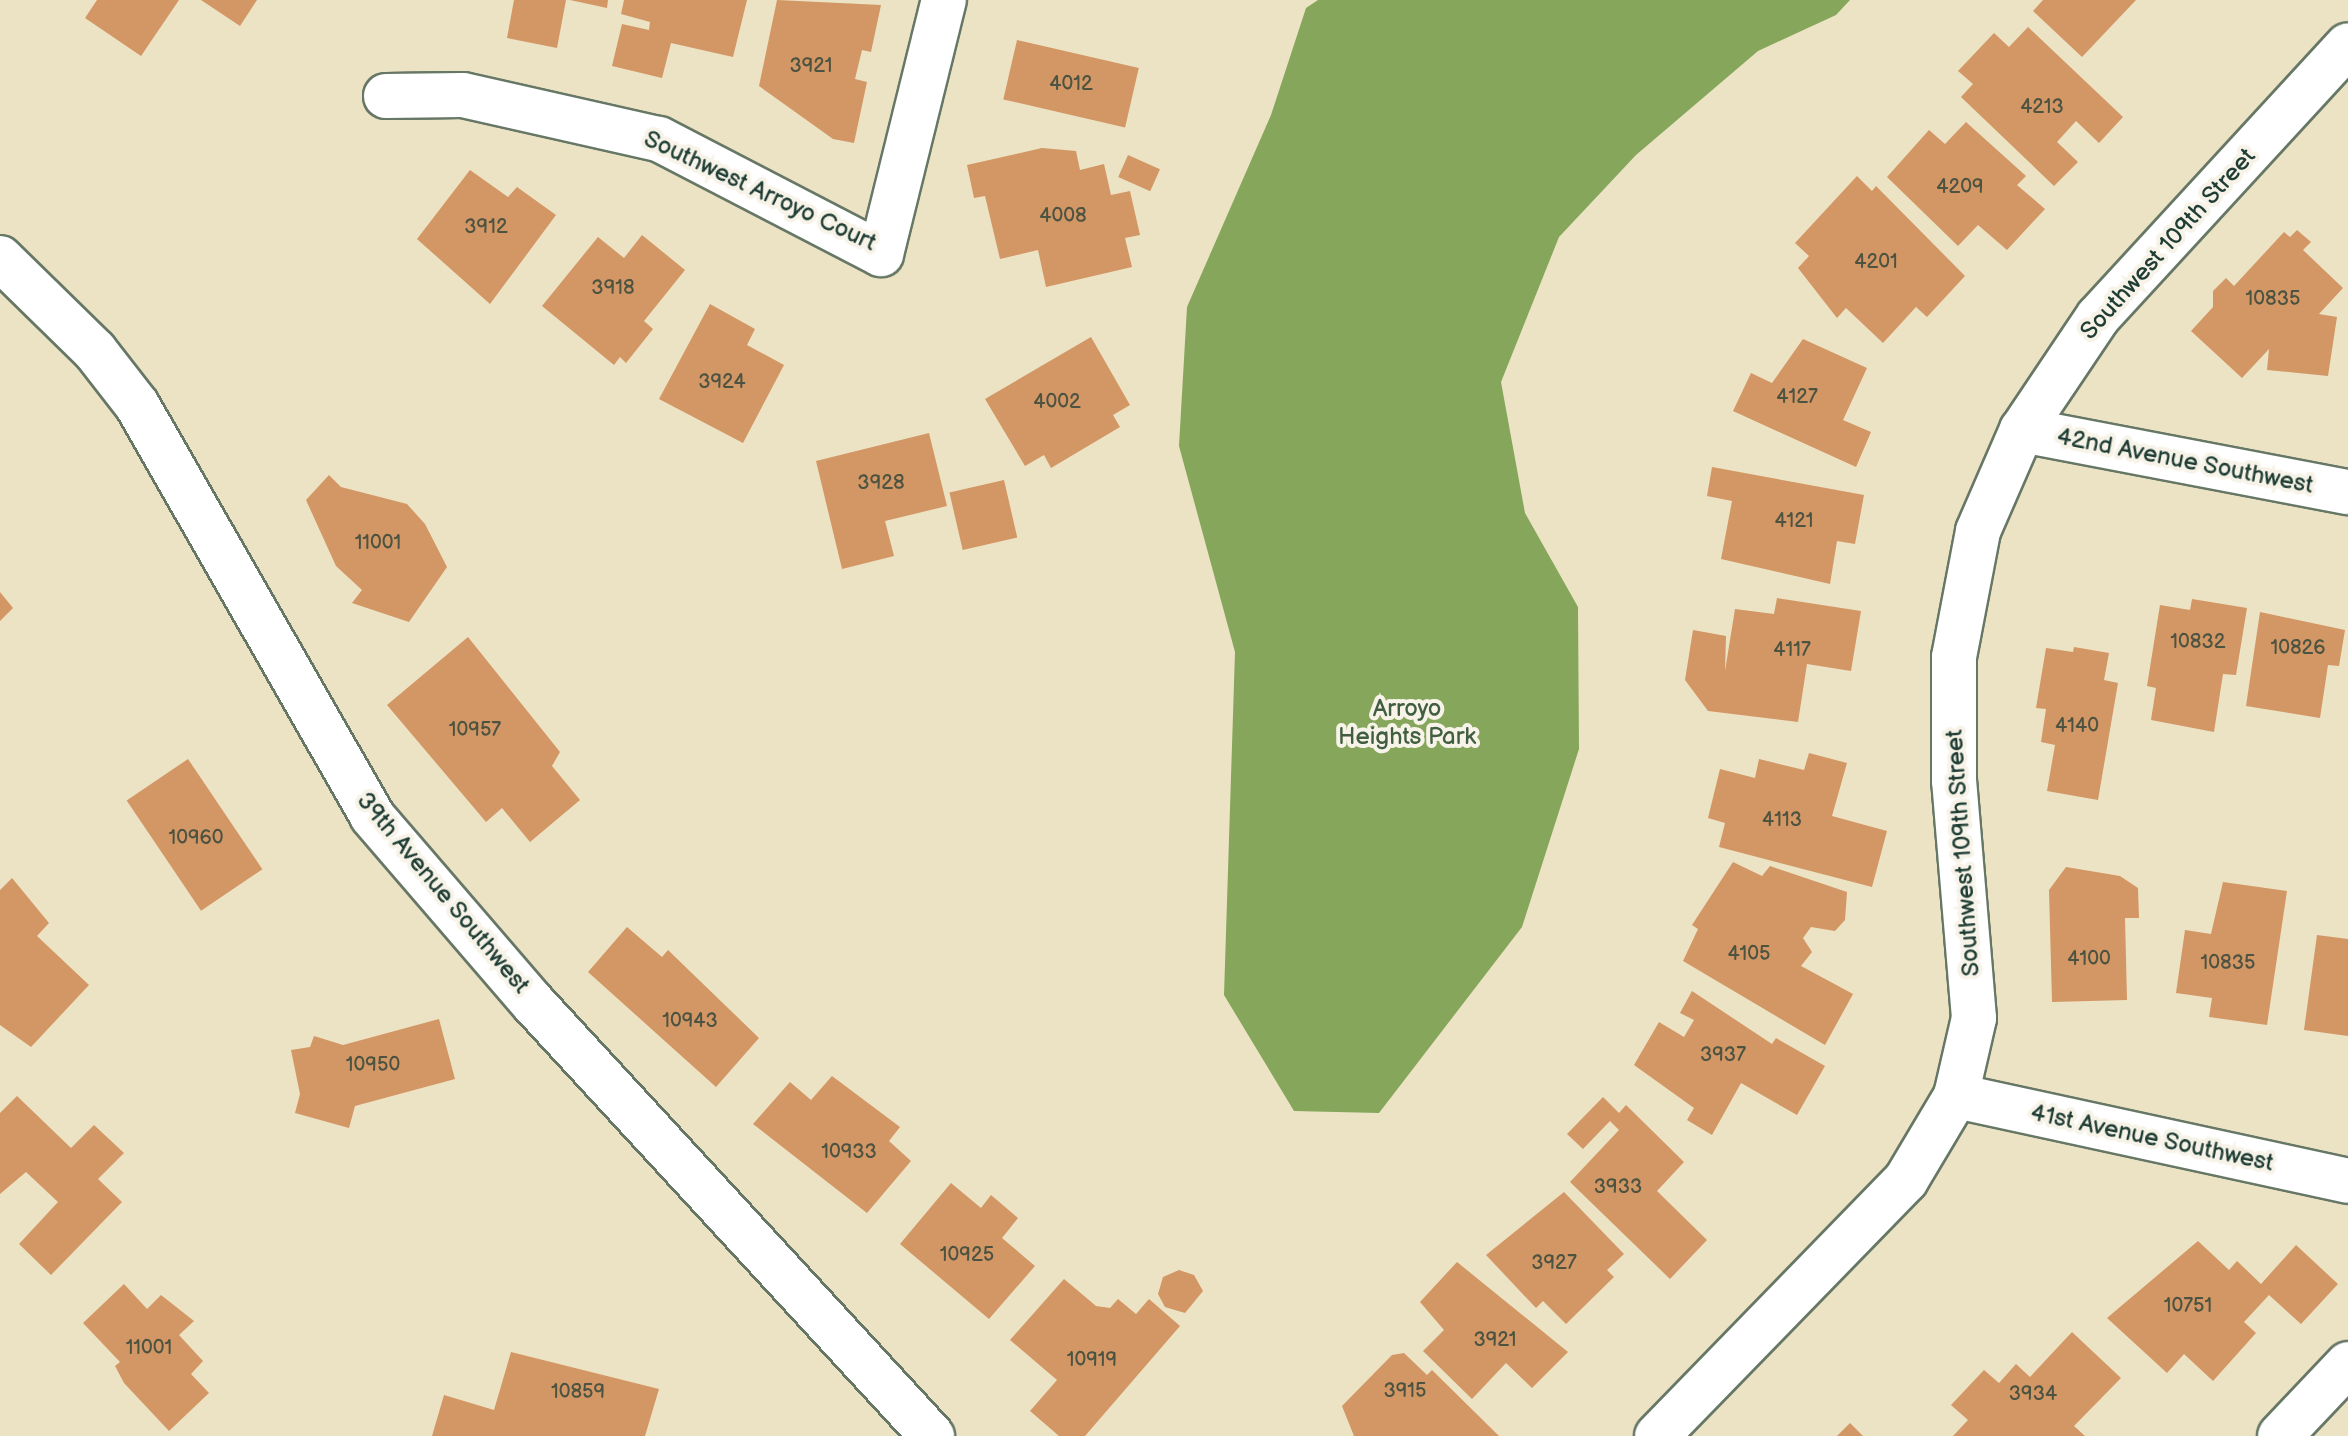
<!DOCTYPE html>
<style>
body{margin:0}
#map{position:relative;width:2348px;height:1436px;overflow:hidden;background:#ece3c4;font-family:"Balsamiq Sans",sans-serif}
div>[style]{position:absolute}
.forest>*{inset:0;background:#85a65b}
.building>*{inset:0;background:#d39665;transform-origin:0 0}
.roads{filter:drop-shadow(2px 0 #677766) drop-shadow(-2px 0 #677766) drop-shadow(0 2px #677766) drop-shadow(0 -2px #677766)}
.minor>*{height:44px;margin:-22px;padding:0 22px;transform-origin:22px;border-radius:22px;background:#fff}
span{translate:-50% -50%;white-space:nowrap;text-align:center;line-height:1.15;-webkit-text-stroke:8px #f7f3e8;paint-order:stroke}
.number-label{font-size:20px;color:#4c5340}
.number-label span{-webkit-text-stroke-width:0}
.street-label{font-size:24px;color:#1f3d34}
.park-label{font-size:24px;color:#415e40}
</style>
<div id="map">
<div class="forest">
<i style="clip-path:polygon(1318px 0,1850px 0,1836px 15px,1758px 51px,1636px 155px,1559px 237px,1501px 382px,1525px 513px,1578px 607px,1579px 749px,1522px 927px,1379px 1113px,1294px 1111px,1224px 995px,1235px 652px,1179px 446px,1187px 307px,1271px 115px,1306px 8px)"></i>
</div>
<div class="building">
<i style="clip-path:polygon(97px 0,179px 0,141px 56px,85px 18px)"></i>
<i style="clip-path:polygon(201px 0,257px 0,240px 26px)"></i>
<i style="clip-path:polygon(514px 0,566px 0,557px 48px,507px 38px)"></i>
<i style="clip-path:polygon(570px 0,608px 0,607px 8px)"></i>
<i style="clip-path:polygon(624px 0,747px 0,733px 57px,671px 43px,662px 78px,612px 66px,622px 24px,649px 30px,650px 22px,621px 14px)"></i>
<i style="clip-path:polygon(777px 0,881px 5px,871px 52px,862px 50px,855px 79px,867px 82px,854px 143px,833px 139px,759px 86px)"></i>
<i style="clip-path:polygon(2043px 0,2136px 0,2082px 57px,2033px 11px)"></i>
<i style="clip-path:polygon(2028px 27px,2123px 117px,2099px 143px,2076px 121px,2057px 142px,2078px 162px,2054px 186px,1961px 97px,1973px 84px,1958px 71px,1994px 33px,2009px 47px)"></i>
<i style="left:1017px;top:40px;width:125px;height:61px;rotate:13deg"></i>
<i style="clip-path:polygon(1966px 122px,2026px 176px,2017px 185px,2045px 209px,2007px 250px,1978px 225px,1958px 246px,1887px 177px,1929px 130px,1945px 144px)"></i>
<i style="clip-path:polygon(1042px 148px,1076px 151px,1080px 170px,1104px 164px,1111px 195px,1130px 191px,1140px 235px,1125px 238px,1132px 267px,1046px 287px,1038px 250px,1000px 259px,985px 196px,974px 198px,967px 165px)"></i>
<i style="left:1128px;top:155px;width:35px;height:24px;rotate:24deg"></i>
<i style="clip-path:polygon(470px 170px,508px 197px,517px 187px,556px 215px,490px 304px,417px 239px)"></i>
<i style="clip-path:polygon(1857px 176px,1872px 191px,1876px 186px,1965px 276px,1927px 317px,1916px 307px,1883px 343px,1846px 308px,1837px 318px,1798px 268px,1809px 256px,1795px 243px)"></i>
<i style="clip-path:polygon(2297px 230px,2311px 242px,2303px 250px,2343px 288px,2319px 314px,2337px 317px,2328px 376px,2267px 370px,2269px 349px,2242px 378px,2191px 331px,2213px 307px,2213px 291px,2226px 278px,2234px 286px,2284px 232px,2290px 237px)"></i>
<i style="clip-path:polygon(642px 235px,685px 270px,644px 321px,653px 329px,626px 363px,620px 357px,614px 365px,542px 306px,598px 237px,624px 258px)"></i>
<i style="clip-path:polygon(710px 304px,755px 329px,747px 345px,784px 365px,743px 443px,659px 399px)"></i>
<i style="clip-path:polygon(1091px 337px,1130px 405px,1113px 415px,1120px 427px,1051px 468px,1044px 455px,1025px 466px,985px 399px)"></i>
<i style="clip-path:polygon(1803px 339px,1867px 368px,1843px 420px,1871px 432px,1856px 467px,1733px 411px,1751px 373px,1772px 383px)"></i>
<i style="clip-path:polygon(929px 433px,947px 506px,885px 521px,894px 556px,842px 569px,816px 461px)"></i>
<i style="clip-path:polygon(1712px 467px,1864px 495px,1855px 544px,1837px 541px,1830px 584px,1721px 559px,1732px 501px,1707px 496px)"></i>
<i style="clip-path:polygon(329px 475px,341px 487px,407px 504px,425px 524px,447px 567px,409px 622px,352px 603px,362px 590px,336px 566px,306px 500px)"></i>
<i style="left:1004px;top:480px;width:59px;height:56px;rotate:77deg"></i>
<i style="clip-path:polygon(0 592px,13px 608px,0 621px)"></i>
<i style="clip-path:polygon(1777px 598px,1861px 611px,1851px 671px,1807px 664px,1798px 722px,1708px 711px,1685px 680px,1693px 630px,1726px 636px,1725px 671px,1735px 609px,1774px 614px)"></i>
<i style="clip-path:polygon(2192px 599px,2247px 608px,2236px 675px,2223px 674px,2214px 732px,2151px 720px,2156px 688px,2147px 686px,2160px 605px,2190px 610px)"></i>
<i style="clip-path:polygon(2260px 612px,2345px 630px,2339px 666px,2328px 665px,2320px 718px,2246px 706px)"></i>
<i style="clip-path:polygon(468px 637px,560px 752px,552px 766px,580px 800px,530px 842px,502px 808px,486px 822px,387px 705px)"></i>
<i style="clip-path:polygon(2074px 647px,2109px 653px,2104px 680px,2118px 683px,2098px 800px,2047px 791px,2055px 745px,2041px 742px,2046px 709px,2036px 708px,2046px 648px,2073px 652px)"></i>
<i style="clip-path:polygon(1809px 753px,1847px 763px,1832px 816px,1887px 831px,1872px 887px,1719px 847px,1725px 823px,1708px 818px,1720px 769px,1755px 778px,1759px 759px,1804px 770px)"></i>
<i style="left:188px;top:759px;width:133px;height:74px;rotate:56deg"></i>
<i style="clip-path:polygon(1733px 862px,1762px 876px,1770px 866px,1847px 892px,1845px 920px,1835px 931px,1811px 927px,1803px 938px,1812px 952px,1801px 966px,1853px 994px,1825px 1045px,1683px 961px,1698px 929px,1692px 925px)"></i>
<i style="clip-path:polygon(2066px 867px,2120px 876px,2138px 888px,2139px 918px,2125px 918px,2127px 1000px,2052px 1002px,2049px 890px)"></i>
<i style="clip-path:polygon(12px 878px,49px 923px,37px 936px,89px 985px,31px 1047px,0 1025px,0 890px)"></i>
<i style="clip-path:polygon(2223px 882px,2287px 891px,2267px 1025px,2209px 1017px,2212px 998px,2176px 993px,2185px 930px,2211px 934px)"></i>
<i style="clip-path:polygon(627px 927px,662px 957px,668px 950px,759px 1038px,716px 1087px,588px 972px)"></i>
<i style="clip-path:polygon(2317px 935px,2348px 939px,2348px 1036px,2304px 1030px)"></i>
<i style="clip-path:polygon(1692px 991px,1772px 1044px,1776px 1038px,1825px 1066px,1797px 1115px,1741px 1083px,1712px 1135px,1687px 1120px,1694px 1108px,1634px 1065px,1659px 1022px,1684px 1037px,1694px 1020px,1680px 1013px)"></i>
<i style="clip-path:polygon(439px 1019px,455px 1079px,355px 1106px,349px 1128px,295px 1113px,300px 1094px,291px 1050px,310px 1047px,314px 1036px,343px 1045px)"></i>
<i style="clip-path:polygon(832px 1076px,900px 1127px,889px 1141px,911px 1161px,867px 1213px,753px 1124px,790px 1082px,811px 1100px)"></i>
<i style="clip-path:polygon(17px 1096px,71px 1148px,94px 1125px,124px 1153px,98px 1179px,122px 1202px,51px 1275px,19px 1244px,58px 1202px,26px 1172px,0 1194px,0 1113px)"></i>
<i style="clip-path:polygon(1603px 1097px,1619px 1113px,1626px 1105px,1684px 1162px,1657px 1191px,1707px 1240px,1670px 1279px,1570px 1182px,1619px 1130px,1610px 1121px,1583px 1149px,1567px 1134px)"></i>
<i style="clip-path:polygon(951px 1183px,981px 1208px,991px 1195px,1018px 1218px,1002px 1238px,1035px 1266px,989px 1319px,900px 1244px)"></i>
<i style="clip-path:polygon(1564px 1192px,1624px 1254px,1607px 1270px,1614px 1277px,1566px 1324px,1543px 1301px,1536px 1308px,1486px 1255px)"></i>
<i style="clip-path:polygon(2198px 1241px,2229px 1270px,2237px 1261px,2261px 1284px,2296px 1245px,2338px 1284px,2301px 1324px,2269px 1295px,2244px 1322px,2256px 1333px,2213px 1381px,2184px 1354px,2167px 1373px,2107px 1318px)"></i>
<i style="clip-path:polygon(1457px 1262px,1568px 1352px,1532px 1388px,1506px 1363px,1472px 1399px,1423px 1351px,1444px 1330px,1420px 1302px)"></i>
<i style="clip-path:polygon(1179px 1270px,1194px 1275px,1203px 1291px,1185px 1313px,1165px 1307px,1158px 1294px,1163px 1277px)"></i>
<i style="clip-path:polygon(1064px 1279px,1096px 1306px,1110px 1308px,1118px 1299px,1136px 1314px,1149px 1299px,1180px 1326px,1085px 1436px,1059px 1436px,1030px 1411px,1057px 1380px,1010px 1340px)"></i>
<i style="clip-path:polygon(124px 1284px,147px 1309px,161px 1295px,194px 1321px,179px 1335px,203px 1361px,191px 1374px,209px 1393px,169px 1431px,124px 1383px,115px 1366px,120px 1362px,83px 1323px)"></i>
<i style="clip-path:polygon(2072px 1332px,2121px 1378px,2074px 1426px,2085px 1436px,1953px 1436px,1968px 1420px,1951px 1405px,1984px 1370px,1999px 1383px,2016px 1364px,2030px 1377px)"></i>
<i style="clip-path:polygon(511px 1352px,659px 1389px,645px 1436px,432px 1436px,444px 1395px,494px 1410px)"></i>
<i style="clip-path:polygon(1404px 1353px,1427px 1375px,1432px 1370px,1499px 1436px,1354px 1436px,1342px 1406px,1392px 1355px)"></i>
<i style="clip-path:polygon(1850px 1423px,1863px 1436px,1837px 1436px)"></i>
</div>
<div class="roads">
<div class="minor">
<i style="left:386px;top:96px;width:77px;rotate:-0.7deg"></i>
<i style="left:463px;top:95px;width:201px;rotate:12.7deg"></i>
<i style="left:659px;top:139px;width:250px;rotate:27.4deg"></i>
<i style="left:881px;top:254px;width:262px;rotate:-76.1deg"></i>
<i style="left:0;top:258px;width:133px;rotate:44.4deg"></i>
<i style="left:95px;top:351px;width:68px;rotate:52.1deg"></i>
<i style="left:137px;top:405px;width:473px;rotate:60.2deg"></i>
<i style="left:372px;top:816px;width:247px;rotate:49.3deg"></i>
<i style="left:533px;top:1003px;width:589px;rotate:47.34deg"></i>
<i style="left:2022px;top:430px;width:332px;rotate:10.8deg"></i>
<i style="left:1956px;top:1096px;width:401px;rotate:12.2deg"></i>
<i style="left:1657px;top:1436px;width:357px;rotate:-45.8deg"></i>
<i style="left:1906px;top:1180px;width:98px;rotate:-59.2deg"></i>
<i style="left:1956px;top:1096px;width:80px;rotate:-77deg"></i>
<i style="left:1974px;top:1018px;width:238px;rotate:-94.8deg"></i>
<i style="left:1954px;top:781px;width:124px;rotate:-90deg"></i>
<i style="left:1954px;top:657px;width:128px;rotate:-79.2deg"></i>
<i style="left:1978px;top:531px;width:110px;rotate:-66.5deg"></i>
<i style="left:2022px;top:430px;width:136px;rotate:-56.1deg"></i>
<i style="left:2098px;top:317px;width:369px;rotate:-47.4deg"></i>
<i style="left:2280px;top:1436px;width:99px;rotate:-46.6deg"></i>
</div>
</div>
<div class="number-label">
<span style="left:811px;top:66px">3921</span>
<span style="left:1071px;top:84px">4012</span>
<span style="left:2042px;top:107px">4213</span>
<span style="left:1960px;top:187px">4209</span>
<span style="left:1063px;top:216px">4008</span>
<span style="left:486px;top:227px">3912</span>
<span style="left:1876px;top:262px">4201</span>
<span style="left:613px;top:288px">3918</span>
<span style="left:2273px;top:299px">10835</span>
<span style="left:722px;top:382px">3924</span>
<span style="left:1797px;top:397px">4127</span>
<span style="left:1057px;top:402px">4002</span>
<span style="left:881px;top:483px">3928</span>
<span style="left:1794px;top:521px">4121</span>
<span style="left:378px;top:543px">11001</span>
<span style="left:2198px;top:642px">10832</span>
<span style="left:2298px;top:648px">10826</span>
<span style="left:1792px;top:650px">4117</span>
<span style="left:2077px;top:726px">4140</span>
<span style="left:475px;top:730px">10957</span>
<span style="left:1782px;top:820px">4113</span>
<span style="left:196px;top:838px">10960</span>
<span style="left:1749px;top:954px">4105</span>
<span style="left:2089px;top:959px">4100</span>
<span style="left:2228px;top:963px">10835</span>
<span style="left:690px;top:1021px">10943</span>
<span style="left:1723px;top:1055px">3937</span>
<span style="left:373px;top:1065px">10950</span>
<span style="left:849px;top:1152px">10933</span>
<span style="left:1618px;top:1187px">3933</span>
<span style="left:967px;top:1255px">10925</span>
<span style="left:1554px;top:1263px">3927</span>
<span style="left:2188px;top:1306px">10751</span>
<span style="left:1495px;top:1340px">3921</span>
<span style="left:149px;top:1348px">11001</span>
<span style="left:1092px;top:1360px">10919</span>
<span style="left:1405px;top:1391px">3915</span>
<span style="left:578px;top:1392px">10859</span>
<span style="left:2033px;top:1394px">3934</span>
</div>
<div class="street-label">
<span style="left:760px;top:191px;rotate:25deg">Southwest Arroyo Court</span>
<span style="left:2168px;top:244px;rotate:-48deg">Southwest 109th Street</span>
<span style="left:2185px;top:461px;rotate:11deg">42nd Avenue Southwest</span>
<span style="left:1963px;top:853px;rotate:-94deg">Southwest 109th Street</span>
<span style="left:443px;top:893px;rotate:50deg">39th Avenue Southwest</span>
<span style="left:2152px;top:1138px;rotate:12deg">41st Avenue Southwest</span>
</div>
<div class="park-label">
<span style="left:1407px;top:723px">Arroyo<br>Heights Park</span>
</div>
</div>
